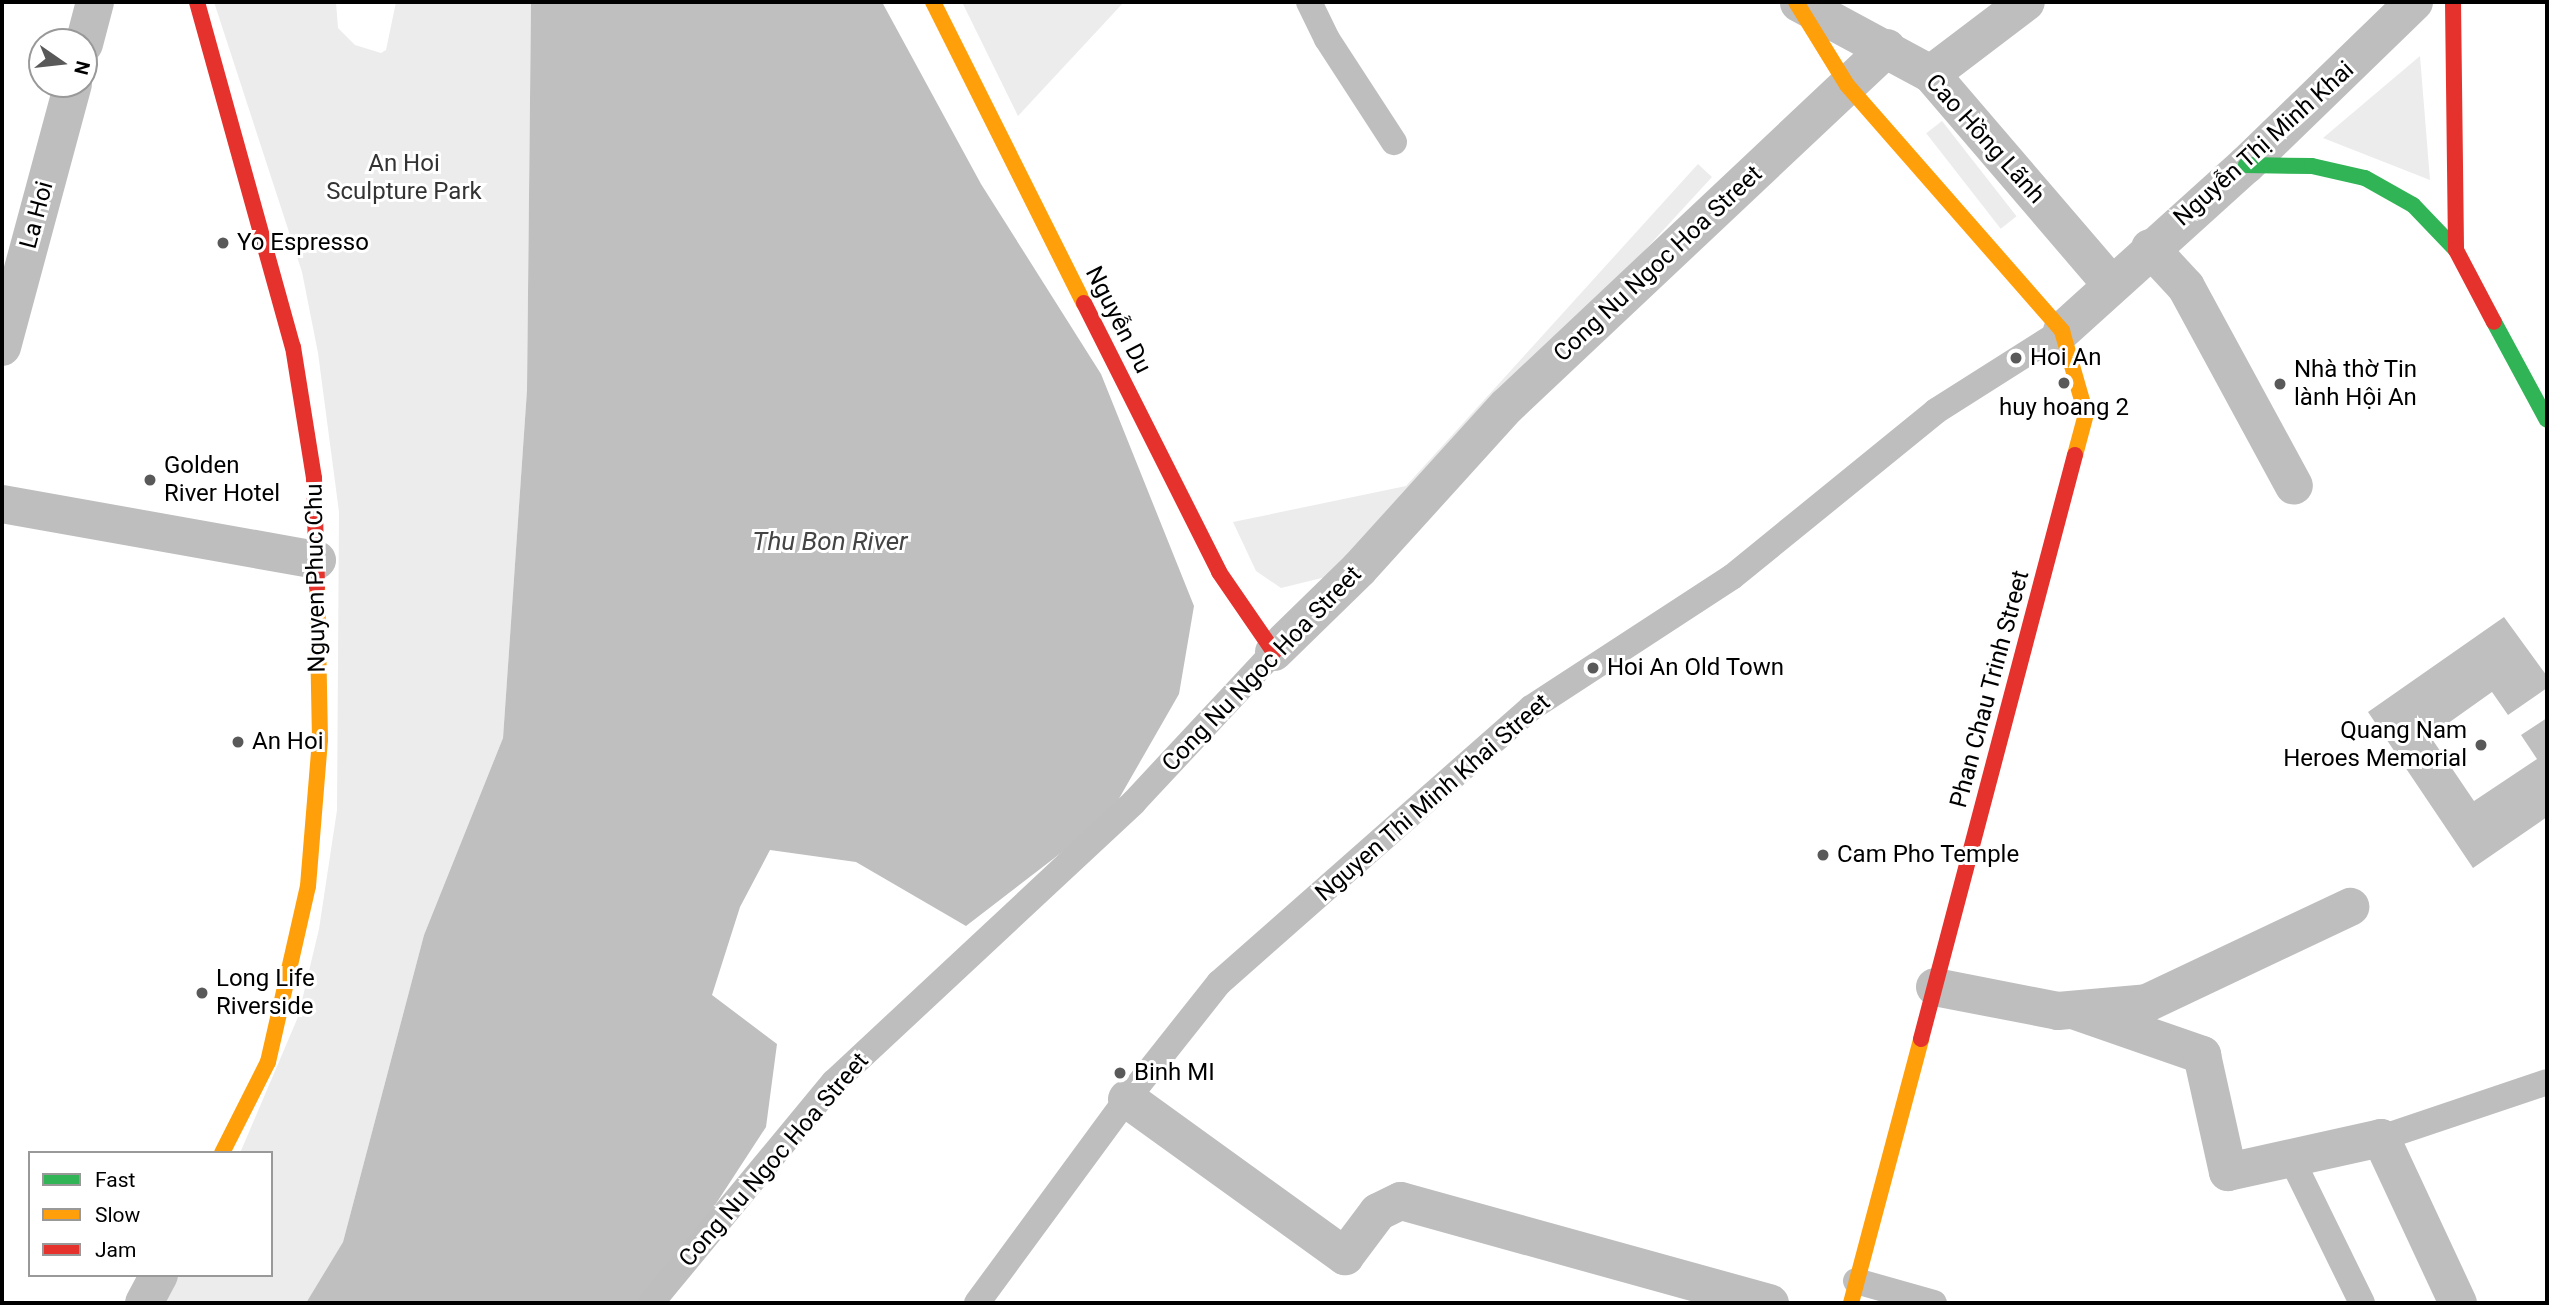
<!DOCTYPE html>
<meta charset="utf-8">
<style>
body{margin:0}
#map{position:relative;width:2549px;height:1305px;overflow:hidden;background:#fff;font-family:Roboto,sans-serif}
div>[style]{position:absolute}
.green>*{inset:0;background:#ececec;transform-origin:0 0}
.water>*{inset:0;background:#bfbfbf}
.lane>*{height:26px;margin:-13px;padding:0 13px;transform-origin:13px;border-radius:13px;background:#bebebe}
.street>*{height:38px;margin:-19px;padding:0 19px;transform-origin:19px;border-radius:19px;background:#bebebe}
.fast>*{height:16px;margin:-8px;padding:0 8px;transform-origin:8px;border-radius:8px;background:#30b455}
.slow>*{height:16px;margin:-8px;padding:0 8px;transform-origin:8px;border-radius:8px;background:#ff9f0a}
.jam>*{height:16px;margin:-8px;padding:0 8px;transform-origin:8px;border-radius:8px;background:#e5322d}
.dots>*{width:19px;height:19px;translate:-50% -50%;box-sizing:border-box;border:4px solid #fff;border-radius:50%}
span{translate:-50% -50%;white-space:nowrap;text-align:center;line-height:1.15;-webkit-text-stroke:6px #fff;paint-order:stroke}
.street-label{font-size:24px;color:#000}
.park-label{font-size:24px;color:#333}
.poi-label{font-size:24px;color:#000}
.left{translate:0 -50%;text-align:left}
.right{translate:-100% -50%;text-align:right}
.water-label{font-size:26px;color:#444;font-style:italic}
.frame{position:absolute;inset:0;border:4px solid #000;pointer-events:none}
.legend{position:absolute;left:28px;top:1151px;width:245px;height:126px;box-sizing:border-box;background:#fff;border:2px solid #999;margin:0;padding:9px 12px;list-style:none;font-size:21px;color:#000}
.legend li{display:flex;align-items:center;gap:14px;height:35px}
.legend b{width:35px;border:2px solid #999}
.north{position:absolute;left:28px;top:28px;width:70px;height:70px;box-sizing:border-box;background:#fff;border:2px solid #999;border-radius:50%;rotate:104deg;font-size:19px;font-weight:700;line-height:28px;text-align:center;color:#000}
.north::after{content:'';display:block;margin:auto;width:24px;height:32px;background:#595959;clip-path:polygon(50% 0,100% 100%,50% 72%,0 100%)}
</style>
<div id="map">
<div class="green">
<i style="clip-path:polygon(214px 2px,336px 2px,338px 28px,355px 45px,381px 53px,386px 50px,396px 2px,531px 2px,527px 390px,503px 738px,424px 935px,343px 1242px,306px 1303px,160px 1303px,175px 1275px,271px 1275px,271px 1153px,240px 1153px,298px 1017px,319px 929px,337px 810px,339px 512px,318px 353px,302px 272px)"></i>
<i style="clip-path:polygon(962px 2px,1124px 2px,1018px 116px)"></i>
<i style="clip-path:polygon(2420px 56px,2430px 180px,2323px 138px)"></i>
<i style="left:1942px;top:121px;width:121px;height:20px;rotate:52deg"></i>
<i style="clip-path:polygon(1698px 164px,1712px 177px,1386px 532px,1342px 573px,1281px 588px,1256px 571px,1233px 522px,1406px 486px)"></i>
</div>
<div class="water">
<i style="clip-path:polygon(531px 2px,882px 2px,981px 184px,1101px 374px,1194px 606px,1179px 694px,1109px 816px,966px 926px,856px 862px,770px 850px,740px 907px,712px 995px,777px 1044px,766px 1127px,691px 1242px,661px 1303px,306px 1303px,343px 1242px,424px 935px,503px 738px,527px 390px)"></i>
<i style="clip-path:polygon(2504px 617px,2547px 676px,2547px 688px,2508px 715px,2492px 692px,2430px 736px,2474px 801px,2537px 759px,2521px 735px,2547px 718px,2547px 817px,2473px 868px,2368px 712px)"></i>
</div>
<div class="lane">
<i style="left:1309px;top:2px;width:41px;rotate:64.1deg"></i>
<i style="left:1327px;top:39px;width:123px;rotate:57deg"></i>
<i style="left:2381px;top:1138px;width:175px;rotate:-18.6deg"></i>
<i style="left:2291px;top:1158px;width:161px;rotate:63.9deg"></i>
<i style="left:1856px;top:1281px;width:81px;rotate:15.8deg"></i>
<i style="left:651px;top:1303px;width:287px;rotate:-50.4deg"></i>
<i style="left:834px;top:1082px;width:410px;rotate:-43deg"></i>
<i style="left:1134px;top:802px;width:205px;rotate:-47deg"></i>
<i style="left:977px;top:1303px;width:253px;rotate:-53.7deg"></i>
<i style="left:1127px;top:1099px;width:148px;rotate:-51.6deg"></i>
<i style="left:1219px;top:983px;width:416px;rotate:-41.4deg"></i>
<i style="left:1531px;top:708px;width:240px;rotate:-33.1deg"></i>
<i style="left:1732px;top:577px;width:263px;rotate:-39.1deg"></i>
<i style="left:1936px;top:411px;width:149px;rotate:-32.4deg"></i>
</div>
<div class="street">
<i style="left:1799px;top:3px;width:150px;rotate:28.3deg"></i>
<i style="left:1931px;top:74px;width:277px;rotate:49.4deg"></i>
<i style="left:84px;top:44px;width:43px;rotate:-75.3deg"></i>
<i style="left:1931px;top:74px;width:119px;rotate:-37.2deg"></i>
<i style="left:2150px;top:248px;width:53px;rotate:47.3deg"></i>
<i style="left:2186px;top:287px;width:226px;rotate:61.5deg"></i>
<i style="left:2062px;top:331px;width:248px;rotate:-42.1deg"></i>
<i style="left:2246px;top:165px;width:234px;rotate:-44.1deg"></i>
<i style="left:2px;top:347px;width:272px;rotate:-74.9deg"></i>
<i style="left:2px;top:504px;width:320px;rotate:10.1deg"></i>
<i style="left:1274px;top:652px;width:119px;rotate:-44.3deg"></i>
<i style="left:1359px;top:569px;width:220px;rotate:-47.8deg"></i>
<i style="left:1507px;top:406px;width:522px;rotate:-43.29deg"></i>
<i style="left:1935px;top:987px;width:125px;rotate:11deg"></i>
<i style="left:2058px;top:1011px;width:89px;rotate:-5.1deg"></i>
<i style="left:2147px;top:1003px;width:225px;rotate:-25.3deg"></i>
<i style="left:2073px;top:1010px;width:137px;rotate:19.2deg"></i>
<i style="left:2202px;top:1055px;width:120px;rotate:77.5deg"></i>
<i style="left:2228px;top:1172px;width:157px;rotate:-12.5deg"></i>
<i style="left:2381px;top:1138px;width:182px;rotate:65deg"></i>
<i style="left:1127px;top:1099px;width:269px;rotate:35.8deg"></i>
<i style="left:1345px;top:1256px;width:55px;rotate:-53.1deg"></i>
<i style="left:1378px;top:1212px;width:25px;rotate:-26deg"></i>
<i style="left:1401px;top:1201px;width:383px;rotate:15.5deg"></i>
<i style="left:144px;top:1303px;width:32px;rotate:-62deg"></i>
</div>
<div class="fast">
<i style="left:2246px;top:165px;width:66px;rotate:0.9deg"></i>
<i style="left:2312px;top:166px;width:54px;rotate:12.8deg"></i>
<i style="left:2365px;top:178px;width:55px;rotate:29.4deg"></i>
<i style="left:2413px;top:205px;width:62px;rotate:46.3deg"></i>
<i style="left:2494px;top:322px;width:111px;rotate:61.6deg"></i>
</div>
<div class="slow">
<i style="left:933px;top:2px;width:337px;rotate:63.4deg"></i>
<i style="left:1796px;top:2px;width:97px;rotate:58.4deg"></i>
<i style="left:1847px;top:85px;width:327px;rotate:48.8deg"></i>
<i style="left:2062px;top:331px;width:86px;rotate:73.9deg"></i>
<i style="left:2086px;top:414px;width:42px;rotate:105deg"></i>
<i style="left:222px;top:1153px;width:102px;rotate:-63.2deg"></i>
<i style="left:268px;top:1062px;width:180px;rotate:-77.2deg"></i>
<i style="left:308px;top:886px;width:146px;rotate:-85.3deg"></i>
<i style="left:320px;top:740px;width:153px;rotate:-91.1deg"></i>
<i style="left:1851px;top:1303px;width:273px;rotate:-75.1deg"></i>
</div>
<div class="jam">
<i style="left:197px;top:2px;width:358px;rotate:74.5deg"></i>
<i style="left:293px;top:347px;width:133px;rotate:80.9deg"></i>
<i style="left:314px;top:478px;width:109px;rotate:88.4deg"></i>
<i style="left:2453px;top:2px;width:248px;rotate:89.3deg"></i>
<i style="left:2456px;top:250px;width:81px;rotate:62.2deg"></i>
<i style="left:1084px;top:303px;width:301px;rotate:63.3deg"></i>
<i style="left:1219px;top:572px;width:97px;rotate:55.5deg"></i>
<i style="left:1921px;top:1039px;width:604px;rotate:-75.23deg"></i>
</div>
<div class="dots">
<i style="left:223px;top:243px;background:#595959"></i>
<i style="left:2016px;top:358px;background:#595959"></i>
<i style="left:2064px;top:383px;background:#595959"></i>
<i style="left:2280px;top:384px;background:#595959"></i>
<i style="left:150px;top:480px;background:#595959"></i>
<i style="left:1593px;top:668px;background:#595959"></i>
<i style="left:238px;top:742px;background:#595959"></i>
<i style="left:2481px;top:745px;background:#595959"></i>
<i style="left:1823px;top:855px;background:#595959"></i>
<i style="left:202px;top:993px;background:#595959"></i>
<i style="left:1120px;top:1073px;background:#595959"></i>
</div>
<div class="street-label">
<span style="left:1985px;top:139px;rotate:48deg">Cao Hồng Lãnh</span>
<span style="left:2264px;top:144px;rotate:-42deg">Nguyễn Thị Minh Khai</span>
<span style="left:37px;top:215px;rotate:-75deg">La Hoi</span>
<span style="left:1658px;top:264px;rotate:-43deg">Cong Nu Ngoc Hoa Street</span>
<span style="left:1118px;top:320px;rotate:63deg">Nguyễn Du</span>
<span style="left:316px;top:578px;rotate:-91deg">Nguyen Phuc Chu</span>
<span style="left:1262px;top:669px;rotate:-46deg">Cong Nu Ngoc Hoa Street</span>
<span style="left:1990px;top:689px;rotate:-75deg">Phan Chau Trinh Street</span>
<span style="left:1433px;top:798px;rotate:-41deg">Nguyen Thi Minh Khai Street</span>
<span style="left:774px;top:1160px;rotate:-49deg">Cong Nu Ngoc Hoa Street</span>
</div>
<div class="park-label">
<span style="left:404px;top:178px">An Hoi<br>Sculpture Park</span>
</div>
<div class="poi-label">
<span class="left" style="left:237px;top:243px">Yo Espresso</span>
<span class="left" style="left:2030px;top:358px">Hoi An</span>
<span class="left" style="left:2294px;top:384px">Nhà thờ Tin<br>lành Hội An</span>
<span style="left:2064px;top:408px">huy hoang 2</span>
<span class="left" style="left:164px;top:480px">Golden<br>River Hotel</span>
<span class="left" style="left:1607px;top:668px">Hoi An Old Town</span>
<span class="right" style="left:2467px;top:745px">Quang Nam<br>Heroes Memorial</span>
<span class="left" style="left:252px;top:742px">An Hoi</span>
<span class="left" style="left:1837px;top:855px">Cam Pho Temple</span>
<span class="left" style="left:216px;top:993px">Long Life<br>Riverside</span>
<span class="left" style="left:1134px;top:1073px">Binh MI</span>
</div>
<div class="water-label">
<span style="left:830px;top:542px">Thu Bon River</span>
</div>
<div class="frame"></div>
<ul class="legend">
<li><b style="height:9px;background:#30b455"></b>Fast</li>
<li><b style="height:9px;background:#ff9f0a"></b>Slow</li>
<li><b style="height:9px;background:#e5322d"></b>Jam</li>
</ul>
<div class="north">N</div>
</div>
